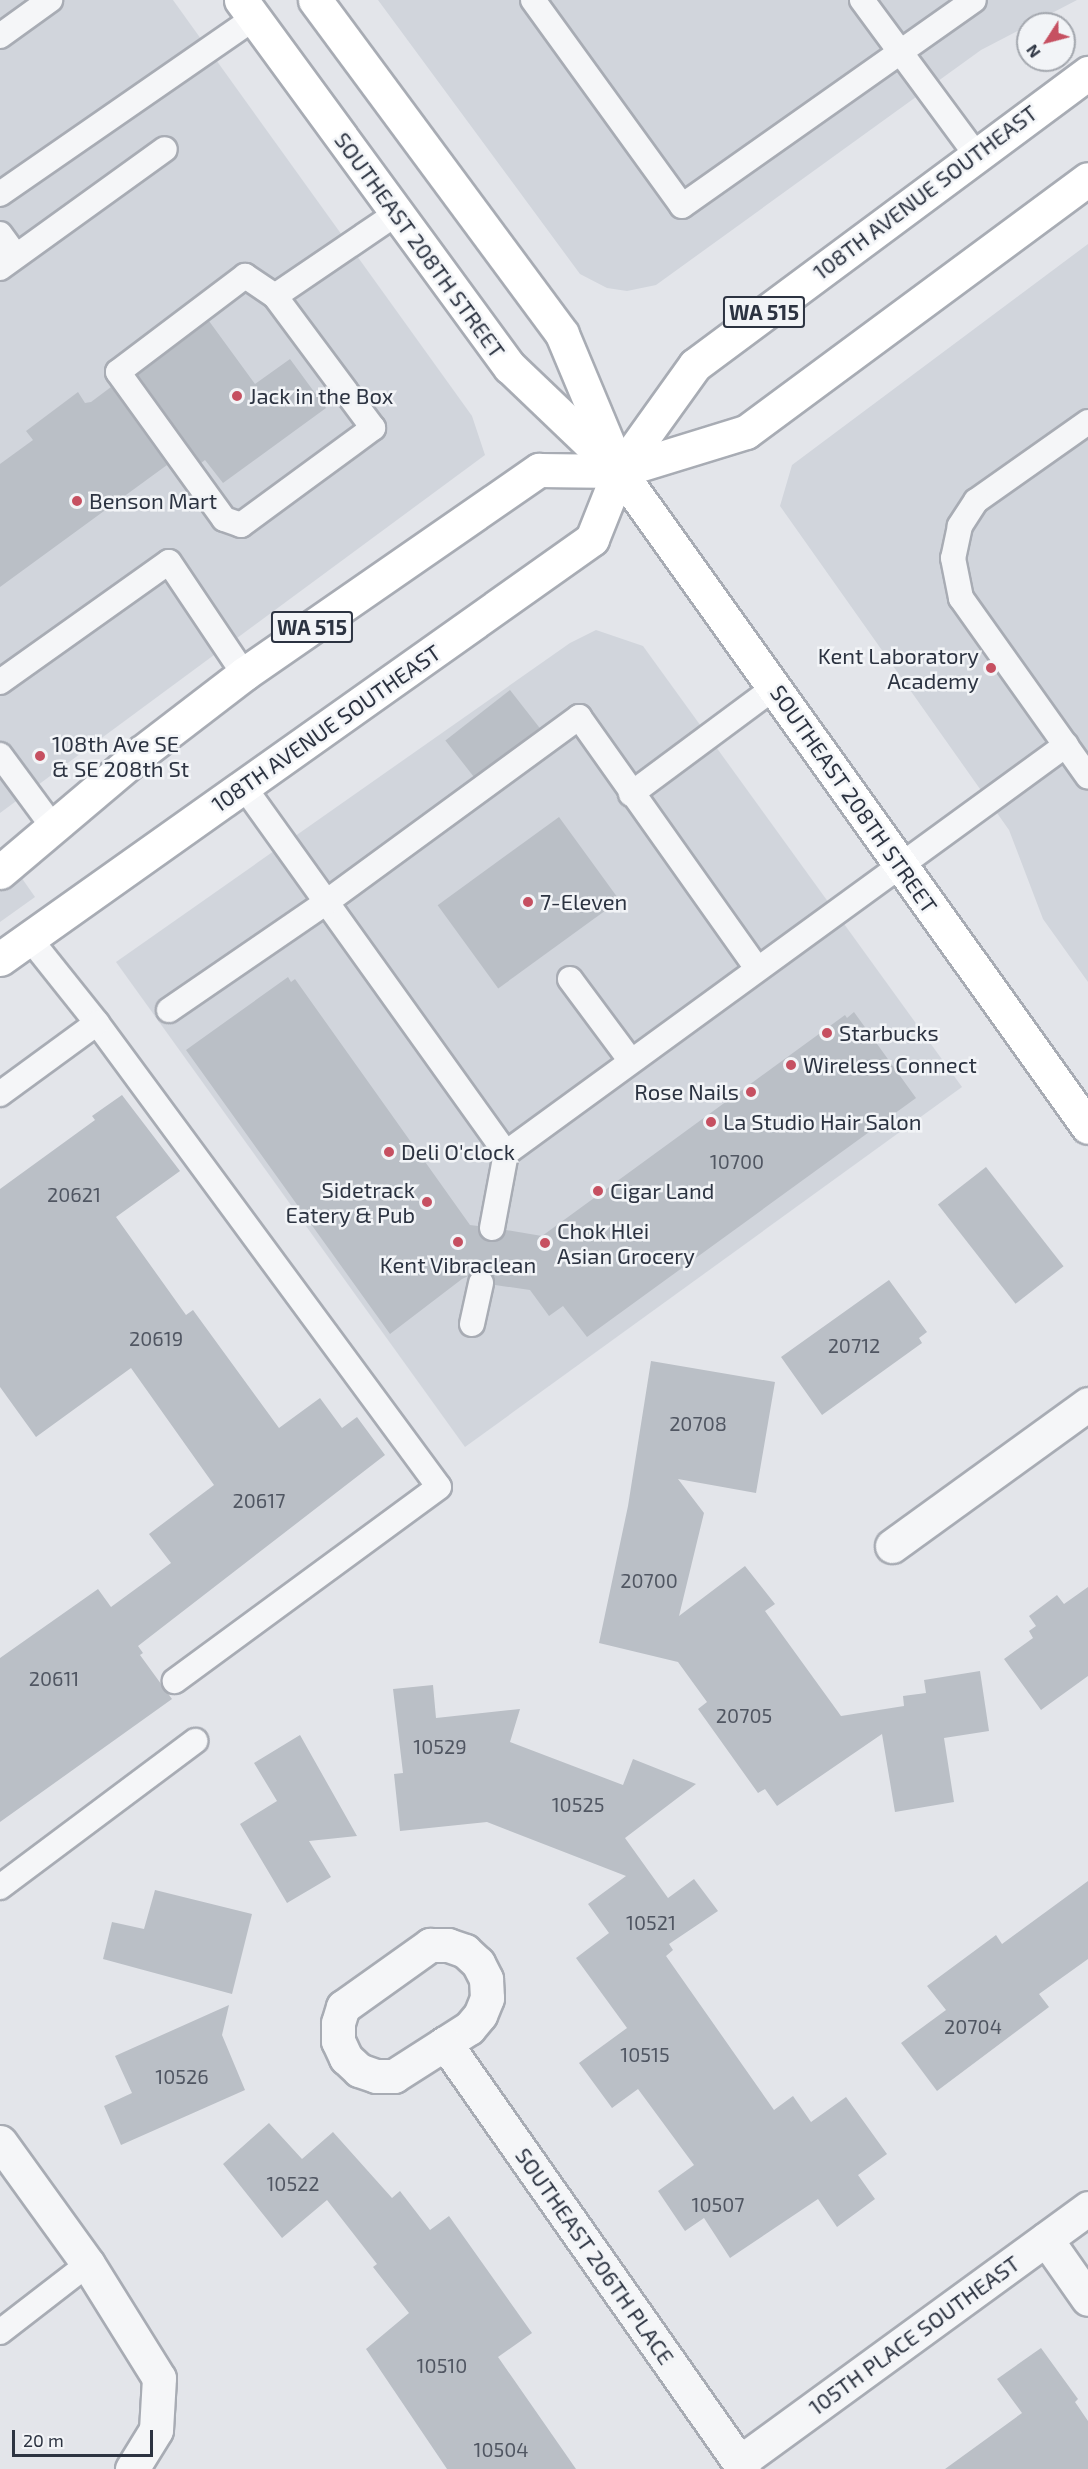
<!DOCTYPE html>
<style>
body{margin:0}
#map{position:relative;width:1088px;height:2469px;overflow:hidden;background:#e3e5ea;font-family:"Exo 2",sans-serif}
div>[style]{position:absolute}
.built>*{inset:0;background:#d1d5dc}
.building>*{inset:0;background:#babfc6;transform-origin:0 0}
.roads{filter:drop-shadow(2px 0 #a8acb4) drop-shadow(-2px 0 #a8acb4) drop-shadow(0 2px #a8acb4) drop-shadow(0 -2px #a8acb4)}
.lane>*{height:24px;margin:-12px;padding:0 12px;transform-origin:12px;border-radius:12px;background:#f5f6f8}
.street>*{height:33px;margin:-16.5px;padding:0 16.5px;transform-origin:16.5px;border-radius:16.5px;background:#f5f6f8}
.secondary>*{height:33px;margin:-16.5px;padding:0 16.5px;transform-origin:16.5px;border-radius:16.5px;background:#fff}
.primary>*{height:33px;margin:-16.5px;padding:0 16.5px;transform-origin:16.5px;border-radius:16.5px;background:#fff}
.dots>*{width:16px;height:16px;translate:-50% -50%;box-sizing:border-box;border:3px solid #f2f4f7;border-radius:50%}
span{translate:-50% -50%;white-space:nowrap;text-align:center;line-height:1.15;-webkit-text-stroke:5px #f2f4f7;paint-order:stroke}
.number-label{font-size:20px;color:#505662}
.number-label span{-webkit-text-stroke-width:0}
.shield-label span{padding:2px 4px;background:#f2f4f7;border:2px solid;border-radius:4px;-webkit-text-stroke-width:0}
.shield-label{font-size:21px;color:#2c3341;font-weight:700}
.street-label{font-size:22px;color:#2c3341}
.poi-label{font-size:22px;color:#2c3341}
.left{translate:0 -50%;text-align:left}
.right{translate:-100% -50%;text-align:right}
.north{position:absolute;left:1016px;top:12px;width:60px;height:60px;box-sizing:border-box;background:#f2f4f7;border:2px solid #a3a7ae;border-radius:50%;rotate:234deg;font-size:16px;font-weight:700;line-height:24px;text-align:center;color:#2c3341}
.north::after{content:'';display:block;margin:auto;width:21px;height:27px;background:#c65061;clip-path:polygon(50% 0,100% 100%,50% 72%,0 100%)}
.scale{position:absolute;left:12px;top:2430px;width:141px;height:27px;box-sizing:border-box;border:3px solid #2c3341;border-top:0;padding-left:8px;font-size:18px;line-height:21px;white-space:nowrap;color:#2c3341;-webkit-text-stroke:4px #f2f4f7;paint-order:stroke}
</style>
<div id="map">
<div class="built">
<i style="clip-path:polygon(0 0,173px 0,472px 416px,485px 455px,0 813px)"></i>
<i style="clip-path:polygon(378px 0,1077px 0,981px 50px,656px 285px,627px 291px,607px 288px,580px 274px)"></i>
<i style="clip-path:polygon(1088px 244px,1088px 982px,1043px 919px,1009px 830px,780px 506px,792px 465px)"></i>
<i style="clip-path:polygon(596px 630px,643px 646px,962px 1087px,465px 1447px,116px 962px,570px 643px)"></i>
<i style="clip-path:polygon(0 847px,35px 897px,0 922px)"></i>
</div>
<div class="building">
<i style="clip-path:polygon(209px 321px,255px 384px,290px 359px,326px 408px,223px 483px,205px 460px,201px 463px,138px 375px)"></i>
<i style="clip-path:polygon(111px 387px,167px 465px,0 587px,0 464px,33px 440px,26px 431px,78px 392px,85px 403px,91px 402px)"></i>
<i style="left:510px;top:690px;width:48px;height:82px;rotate:52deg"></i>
<i style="left:559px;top:817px;width:103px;height:150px;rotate:54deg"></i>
<i style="clip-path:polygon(288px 977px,291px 982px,295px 979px,470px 1225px,478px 1226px,482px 1238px,490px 1242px,502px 1238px,506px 1230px,542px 1236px,845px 1015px,847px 1018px,854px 1012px,916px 1098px,587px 1337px,563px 1306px,549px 1316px,530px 1290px,495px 1285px,491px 1273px,483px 1269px,462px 1279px,390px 1334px,186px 1050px)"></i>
<i style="clip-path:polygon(122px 1095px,180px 1171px,116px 1217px,186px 1315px,193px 1310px,279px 1428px,320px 1398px,342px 1428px,357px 1417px,385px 1455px,138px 1646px,143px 1653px,140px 1655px,172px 1699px,0 1822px,0 1658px,98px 1589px,111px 1607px,171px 1563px,149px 1534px,214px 1485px,131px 1368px,36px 1437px,0 1387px,0 1189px,95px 1120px,92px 1116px)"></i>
<i style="left:986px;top:1167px;width:126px;height:61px;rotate:52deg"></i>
<i style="clip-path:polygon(889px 1280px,927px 1332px,919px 1338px,922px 1343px,822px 1415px,781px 1357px)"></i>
<i style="clip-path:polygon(651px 1361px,775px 1382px,756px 1493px,678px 1479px,704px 1513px,679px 1616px,745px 1566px,775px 1604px,765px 1611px,841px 1716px,904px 1706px,903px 1696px,926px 1693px,924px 1680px,980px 1671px,989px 1731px,944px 1738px,954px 1802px,895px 1812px,882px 1734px,777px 1806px,765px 1789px,758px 1793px,698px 1709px,707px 1702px,678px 1662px,599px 1643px,628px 1506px)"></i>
<i style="clip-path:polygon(1088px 1587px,1088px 1676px,1041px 1710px,1004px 1659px,1033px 1638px,1029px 1631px,1036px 1626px,1029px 1616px,1057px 1595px,1064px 1604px)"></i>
<i style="clip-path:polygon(433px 1685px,436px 1718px,520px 1709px,510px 1742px,623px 1785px,633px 1759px,696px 1784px,625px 1838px,668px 1898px,694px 1879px,718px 1911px,669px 1944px,673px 1950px,666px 1956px,774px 2110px,793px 2096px,811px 2122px,846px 2097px,887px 2154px,858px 2175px,875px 2199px,837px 2227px,818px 2199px,730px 2258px,704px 2218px,685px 2231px,658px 2191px,694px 2165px,638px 2089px,612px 2108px,579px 2063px,627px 2028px,576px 1958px,609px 1933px,588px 1904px,626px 1876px,487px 1822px,400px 1831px,394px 1774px,403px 1773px,393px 1689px)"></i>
<i style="clip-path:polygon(300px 1735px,357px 1836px,309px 1841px,331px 1877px,287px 1903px,240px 1824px,277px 1801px,254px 1763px)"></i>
<i style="clip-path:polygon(1088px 1881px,1088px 1959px,1039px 1994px,1049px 2007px,937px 2091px,901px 2043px,946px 2010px,927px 1986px,996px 1935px,1002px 1944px)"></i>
<i style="clip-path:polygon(155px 1890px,252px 1914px,232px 1994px,103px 1959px,112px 1922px,144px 1929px)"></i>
<i style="clip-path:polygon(229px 2005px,222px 2035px,245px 2090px,121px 2145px,104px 2106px,132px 2093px,115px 2056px)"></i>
<i style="clip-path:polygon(269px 2123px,302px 2159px,333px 2132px,392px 2198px,400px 2191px,430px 2230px,449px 2216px,532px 2333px,498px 2357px,576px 2469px,447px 2469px,366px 2349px,409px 2313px,373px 2267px,377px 2264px,327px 2200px,282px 2238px,223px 2164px)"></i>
<i style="clip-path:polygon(1041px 2348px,1078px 2399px,1075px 2402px,1088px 2421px,1088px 2469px,945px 2469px,1022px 2413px,997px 2379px)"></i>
</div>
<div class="roads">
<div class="lane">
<i style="left:533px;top:0;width:254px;rotate:54.1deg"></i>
<i style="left:682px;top:206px;width:357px;rotate:-35.2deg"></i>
<i style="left:862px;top:0;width:190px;rotate:53.6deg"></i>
<i style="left:0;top:36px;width:62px;rotate:-35.8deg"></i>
<i style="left:0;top:194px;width:309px;rotate:-34.7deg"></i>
<i style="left:0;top:234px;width:27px;rotate:54deg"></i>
<i style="left:0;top:268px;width:203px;rotate:-35.8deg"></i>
<i style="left:275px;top:296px;width:36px;rotate:-146deg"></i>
<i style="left:245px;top:276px;width:159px;rotate:142.9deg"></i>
<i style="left:118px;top:372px;width:181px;rotate:54.2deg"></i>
<i style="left:224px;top:519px;width:18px;rotate:19deg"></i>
<i style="left:241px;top:525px;width:164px;rotate:-36.3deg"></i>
<i style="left:373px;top:428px;width:164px;rotate:-126.6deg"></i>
<i style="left:275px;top:296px;width:148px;rotate:-34.2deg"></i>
<i style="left:1088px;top:422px;width:137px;rotate:144.8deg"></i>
<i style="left:976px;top:501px;width:30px;rotate:123deg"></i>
<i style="left:960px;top:526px;width:33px;rotate:102deg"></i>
<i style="left:953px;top:558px;width:41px;rotate:78.7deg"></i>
<i style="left:961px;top:598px;width:219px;rotate:54.6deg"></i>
<i style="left:0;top:682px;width:207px;rotate:-35.4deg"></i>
<i style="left:169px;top:562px;width:135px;rotate:56.2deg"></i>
<i style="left:0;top:755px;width:89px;rotate:53.6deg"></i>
<i style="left:244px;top:787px;width:450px;rotate:54.4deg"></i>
<i style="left:506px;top:1153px;width:693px;rotate:-36.08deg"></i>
<i style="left:631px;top:794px;width:179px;rotate:-36.6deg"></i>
<i style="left:30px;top:939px;width:107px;rotate:51.4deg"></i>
<i style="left:97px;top:1023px;width:576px;rotate:53.61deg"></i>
<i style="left:439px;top:1487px;width:328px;rotate:143.7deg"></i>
<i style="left:570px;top:979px;width:102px;rotate:53.4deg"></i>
<i style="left:169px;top:1010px;width:189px;rotate:-34.4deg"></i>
<i style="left:325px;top:903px;width:315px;rotate:-36.2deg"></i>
<i style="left:579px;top:717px;width:308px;rotate:54.7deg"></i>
<i style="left:0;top:1094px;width:120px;rotate:-36.2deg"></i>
<i style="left:492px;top:1228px;width:76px;rotate:-79.4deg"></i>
<i style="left:472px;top:1324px;width:42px;rotate:-77.6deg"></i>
<i style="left:0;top:1887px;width:244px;rotate:-36.8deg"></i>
<i style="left:0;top:2332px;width:111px;rotate:-37.7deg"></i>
</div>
<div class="street">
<i style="left:892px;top:1546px;width:242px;rotate:-35.9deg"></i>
<i style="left:430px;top:1945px;width:18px"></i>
<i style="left:448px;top:1945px;width:18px;rotate:19deg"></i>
<i style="left:465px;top:1951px;width:18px;rotate:43deg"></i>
<i style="left:478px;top:1963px;width:18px;rotate:63deg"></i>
<i style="left:486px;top:1979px;width:19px;rotate:87deg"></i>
<i style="left:487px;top:1998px;width:18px;rotate:112deg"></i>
<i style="left:480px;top:2015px;width:17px;rotate:130deg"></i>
<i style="left:469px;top:2028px;width:89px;rotate:147.4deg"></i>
<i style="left:394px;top:2076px;width:18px;rotate:180deg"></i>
<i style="left:376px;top:2076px;width:18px;rotate:-161deg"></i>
<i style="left:359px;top:2070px;width:18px;rotate:-137deg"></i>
<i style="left:346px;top:2058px;width:19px;rotate:-115deg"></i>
<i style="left:338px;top:2041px;width:18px;rotate:-90deg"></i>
<i style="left:338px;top:2023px;width:17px;rotate:-73deg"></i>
<i style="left:343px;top:2007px;width:107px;rotate:-35.5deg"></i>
<i style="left:445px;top:2043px;width:520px;rotate:54.94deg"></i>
<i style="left:0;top:2142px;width:150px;rotate:54.2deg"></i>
<i style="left:88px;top:2264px;width:134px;rotate:58.1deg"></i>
<i style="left:159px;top:2378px;width:52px;rotate:93.3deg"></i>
<i style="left:156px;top:2430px;width:46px;rotate:121.6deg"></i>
<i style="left:1046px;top:2239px;width:73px;rotate:55deg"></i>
<i style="left:740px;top:2462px;width:431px;rotate:-36.1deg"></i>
</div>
<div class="secondary">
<i style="left:241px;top:0;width:455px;rotate:53.8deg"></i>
<i style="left:510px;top:367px;width:151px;rotate:43.7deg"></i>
<i style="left:315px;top:0;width:415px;rotate:53.5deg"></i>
<i style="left:562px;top:334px;width:138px;rotate:67.3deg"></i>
</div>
<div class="primary">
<i style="left:619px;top:471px;width:806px;rotate:54.44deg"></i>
<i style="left:0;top:872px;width:185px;rotate:-40.2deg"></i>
<i style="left:141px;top:753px;width:130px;rotate:-37.5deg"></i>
<i style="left:244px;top:674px;width:359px;rotate:-34.7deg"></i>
<i style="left:539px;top:470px;width:80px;rotate:0.7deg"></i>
<i style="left:619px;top:471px;width:133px;rotate:-17.1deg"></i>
<i style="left:746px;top:432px;width:425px;rotate:-36.5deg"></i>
<i style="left:0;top:959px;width:726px;rotate:-35.35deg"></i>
<i style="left:592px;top:539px;width:73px;rotate:-68.3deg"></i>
<i style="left:619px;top:471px;width:130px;rotate:-54.4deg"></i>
<i style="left:695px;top:365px;width:490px;rotate:-36.6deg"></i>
</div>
</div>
<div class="dots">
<i style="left:237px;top:396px;background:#c65061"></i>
<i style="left:77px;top:501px;background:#c65061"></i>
<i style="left:991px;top:668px;background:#c65061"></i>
<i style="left:40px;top:756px;background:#c65061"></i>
<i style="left:528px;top:902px;background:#c65061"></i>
<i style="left:827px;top:1033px;background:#c65061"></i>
<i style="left:791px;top:1065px;background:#c65061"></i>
<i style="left:751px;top:1092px;background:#c65061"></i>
<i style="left:711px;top:1122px;background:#c65061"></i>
<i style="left:389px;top:1152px;background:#c65061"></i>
<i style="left:598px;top:1191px;background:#c65061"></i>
<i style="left:427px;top:1202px;background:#c65061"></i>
<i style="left:458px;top:1242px;background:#c65061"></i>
<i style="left:545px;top:1243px;background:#c65061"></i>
</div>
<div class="number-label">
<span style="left:737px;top:1161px">10700</span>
<span style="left:74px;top:1194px">20621</span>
<span style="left:156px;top:1338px">20619</span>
<span style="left:854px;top:1345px">20712</span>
<span style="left:698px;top:1423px">20708</span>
<span style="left:259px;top:1500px">20617</span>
<span style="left:649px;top:1580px">20700</span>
<span style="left:54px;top:1678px">20611</span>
<span style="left:744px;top:1715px">20705</span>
<span style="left:440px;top:1746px">10529</span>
<span style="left:578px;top:1804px">10525</span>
<span style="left:651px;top:1922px">10521</span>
<span style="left:973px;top:2026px">20704</span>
<span style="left:645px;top:2054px">10515</span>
<span style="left:182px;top:2076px">10526</span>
<span style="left:293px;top:2183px">10522</span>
<span style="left:718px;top:2204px">10507</span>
<span style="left:442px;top:2365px">10510</span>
<span style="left:501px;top:2449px">10504</span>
</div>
<div class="shield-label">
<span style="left:764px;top:312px">WA 515</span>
<span style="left:312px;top:627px">WA 515</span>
</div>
<div class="street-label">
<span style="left:925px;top:192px;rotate:-37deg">108TH AVENUE SOUTHEAST</span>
<span style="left:420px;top:245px;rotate:54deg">SOUTHEAST 208TH STREET</span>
<span style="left:326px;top:728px;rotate:-35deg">108TH AVENUE SOUTHEAST</span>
<span style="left:854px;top:799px;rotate:55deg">SOUTHEAST 208TH STREET</span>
<span style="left:595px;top:2256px;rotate:55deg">SOUTHEAST 206TH PLACE</span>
<span style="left:914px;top:2335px;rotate:-36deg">105TH PLACE SOUTHEAST</span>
</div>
<div class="poi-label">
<span class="left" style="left:249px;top:396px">Jack in the Box</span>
<span class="left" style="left:89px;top:501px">Benson Mart</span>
<span class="right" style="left:979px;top:668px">Kent Laboratory<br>Academy</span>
<span class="left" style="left:52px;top:756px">108th Ave SE<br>&amp; SE 208th St</span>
<span class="left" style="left:540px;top:902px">7-Eleven</span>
<span class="left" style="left:839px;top:1033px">Starbucks</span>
<span class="left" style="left:803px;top:1065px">Wireless Connect</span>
<span class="right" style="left:739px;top:1092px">Rose Nails</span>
<span class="left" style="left:723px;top:1122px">La Studio Hair Salon</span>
<span class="left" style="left:401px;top:1152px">Deli O'clock</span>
<span class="right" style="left:415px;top:1202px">Sidetrack<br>Eatery &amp; Pub</span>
<span class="left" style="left:610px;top:1191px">Cigar Land</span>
<span class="left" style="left:557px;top:1243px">Chok Hlei<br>Asian Grocery</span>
<span style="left:458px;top:1265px">Kent Vibraclean</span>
</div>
<div class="north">N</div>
<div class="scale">20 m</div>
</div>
